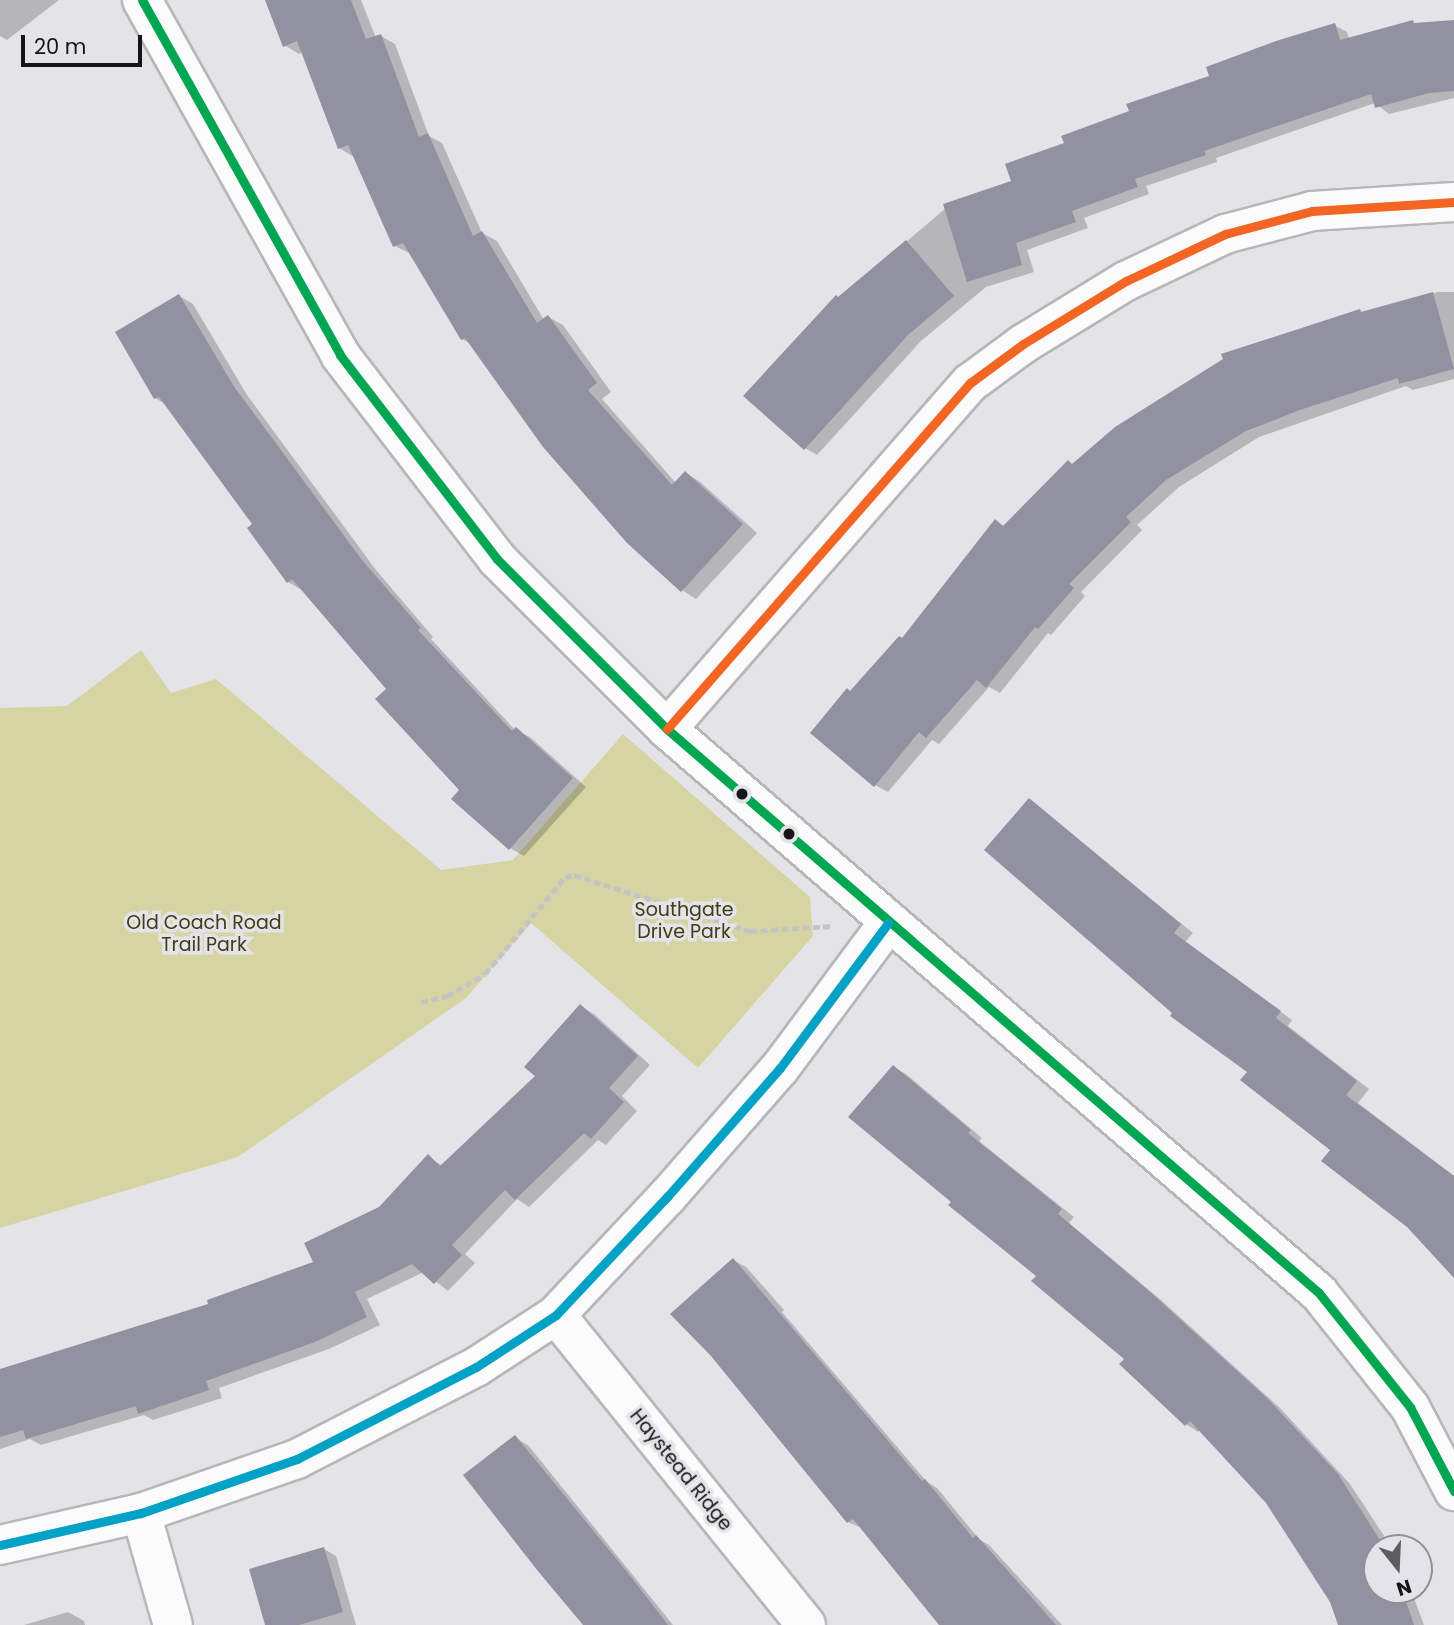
<!DOCTYPE html>
<style>
body{margin:0}
#map{position:relative;width:1454px;height:1625px;overflow:hidden;background:#e4e4e8;font-family:Poppins,sans-serif}
div>[style]{position:absolute}
.green>*{inset:0;background:#d6d4a2}
.shadow>*{inset:0;background:#0003}
.building>*{inset:0;background:#9291a1}
.path>*{height:4.5px;margin-top:-2.25px;transform-origin:0;background:repeating-linear-gradient(90deg,#c4c4c4 0 7px,transparent 0 10.5px)}
.roads{filter:drop-shadow(2px 0 #b7b7ba) drop-shadow(-2px 0 #b7b7ba) drop-shadow(0 2px #b7b7ba) drop-shadow(0 -2px #b7b7ba)}
.minor>*{height:38px;margin:-19px;padding:0 19px;transform-origin:19px;border-radius:19px;background:#fbfbfc}
.bus-1>*{height:9px;margin:-4.5px;padding:0 4.5px;transform-origin:4.5px;border-radius:4.5px;background:#00a651}
.bus-2>*{height:9px;margin:-4.5px;padding:0 4.5px;transform-origin:4.5px;border-radius:4.5px;background:#f26522}
.bus-3>*{height:9px;margin:-4.5px;padding:0 4.5px;transform-origin:4.5px;border-radius:4.5px;background:#01a2c5}
.dots>*{width:19px;height:19px;translate:-50% -50%;box-sizing:border-box;border:4px solid #e3e3e9;border-radius:50%}
span{translate:-50% -50%;white-space:nowrap;text-align:center;line-height:1.15;-webkit-text-stroke:7px #e3e3e9;paint-order:stroke}
.park-label{font-size:19px;color:#3f3d12}
.street-label{font-size:19px;color:#151517}
.north{position:absolute;left:1363px;top:1534px;width:70px;height:70px;box-sizing:border-box;background:#e3e3e9;border:2px solid #919195;border-radius:50%;rotate:162deg;font-size:19px;font-weight:700;line-height:28px;text-align:center;color:#151517}
.north::after{content:'';display:block;margin:auto;width:24px;height:32px;background:#5d5d60;clip-path:polygon(50% 0,100% 100%,50% 72%,0 100%)}
.scale{position:absolute;left:21px;top:35px;width:121px;height:32px;box-sizing:border-box;border:4px solid #151517;border-top:0;padding-left:9px;font-size:21px;line-height:24px;white-space:nowrap;color:#151517;-webkit-text-stroke:5px #e3e3e9;paint-order:stroke}
</style>
<div id="map">
<div class="green">
<i style="clip-path:polygon(141px 650px,171px 693px,216px 679px,441px 870px,513px 860px,623px 734px,810px 897px,813px 936px,698px 1068px,531px 923px,466px 998px,238px 1157px,0 1228px,0 708px,67px 706px)"></i>
</div>
<div class="shadow">
<i style="clip-path:polygon(0 0,59px 0,7px 40px,0 36px)"></i>
<i style="clip-path:polygon(266px 0,361px 0,376px 38px,381px 36px,395px 44px,429px 136px,442px 143px,482px 233px,497px 241px,544px 320px,548px 317px,563px 325px,611px 392px,602px 399px,676px 483px,685px 473px,699px 481px,757px 533px,696px 599px,682px 590px,471px 344px,462px 339px,411px 254px,395px 246px,354px 157px,339px 148px,303px 52px,299px 54px,284px 45px)"></i>
<i style="clip-path:polygon(1412px 22px,1418px 25px,1454px 23px,1454px 98px,1389px 114px,1375px 103px,1216px 158px,1217px 162px,1146px 186px,1149px 194px,1084px 218px,1088px 228px,1027px 250px,1034px 272px,986px 287px,921px 341px,817px 455px,805px 448px,839px 299px,953px 202px,1013px 182px,1066px 144px,1131px 112px,1334px 25px,1347px 32px,1349px 39px)"></i>
<i style="clip-path:polygon(1438px 292px,1454px 292px,1454px 379px,1413px 390px,1406px 386px,1259px 437px,1179px 487px,1137px 525px,1142px 530px,1081px 592px,1085px 596px,1051px 635px,1048px 633px,1000px 693px,989px 687px,939px 744px,932px 740px,888px 792px,875px 785px,851px 692px,903px 640px,996px 521px,1005px 527px,1073px 466px,1360px 311px,1364px 313px)"></i>
<i style="clip-path:polygon(179px 296px,193px 304px,247px 395px,376px 570px,433px 637px,431px 639px,515px 730px,530px 737px,586px 787px,524px 856px,510px 848px,462px 790px,389px 689px,302px 590px,288px 582px,255px 525px,167px 405px,155px 398px)"></i>
<i style="clip-path:polygon(1029px 800px,1193px 933px,1185px 942px,1292px 1020px,1288px 1026px,1369px 1089px,1358px 1103px,1454px 1176px,1454px 1276px,1408px 1226px,1249px 1071px,1175px 1013px)"></i>
<i style="clip-path:polygon(580px 1006px,594px 1014px,650px 1065px,622px 1096px,637px 1111px,606px 1145px,598px 1140px,529px 1207px,517px 1199px,465px 1254px,475px 1263px,448px 1291px,424px 1272px,367px 1299px,380px 1325px,329px 1349px,219px 1388px,222px 1398px,153px 1420px,144px 1415px,41px 1445px,30px 1439px,0 1449px,0 1371px,210px 1305px,315px 1263px,380px 1209px,428px 1157px,443px 1166px,538px 1076px)"></i>
<i style="clip-path:polygon(893px 1067px,906px 1074px,982px 1138px,979px 1141px,1074px 1217px,1069px 1223px,1161px 1300px,1280px 1408px,1350px 1484px,1392px 1548px,1377px 1548px,1377px 1590px,1411px 1590px,1424px 1625px,1340px 1625px,1331px 1601px,1268px 1502px,1200px 1429px,1198px 1432px,1186px 1424px,1126px 1359px,1038px 1276px,953px 1202px)"></i>
<i style="clip-path:polygon(733px 1260px,746px 1267px,784px 1310px,782px 1312px,927px 1482px,937px 1488px,979px 1539px,989px 1545px,1062px 1625px,942px 1625px,862px 1528px,848px 1522px,712px 1355px)"></i>
<i style="clip-path:polygon(515px 1438px,528px 1445px,673px 1625px,586px 1625px)"></i>
<i style="clip-path:polygon(324px 1549px,336px 1556px,356px 1625px,267px 1625px)"></i>
<i style="clip-path:polygon(68px 1612px,84px 1621px,85px 1625px,24px 1625px)"></i>
</div>
<div class="building">
<i style="clip-path:polygon(265px 0,351px 0,366px 39px,381px 34px,419px 137px,428px 133px,473px 236px,482px 231px,537px 323px,548px 315px,597px 383px,588px 390px,672px 485px,685px 471px,743px 524px,681px 592px,627px 543px,543px 447px,465px 338px,461px 340px,403px 243px,393px 247px,348px 145px,338px 149px,297px 41px,283px 47px)"></i>
<i style="clip-path:polygon(1413px 20px,1414px 23px,1454px 20px,1454px 91px,1429px 93px,1375px 108px,1371px 94px,1204px 151px,1206px 155px,1135px 179px,1138px 187px,1072px 211px,1076px 222px,1016px 243px,1022px 265px,967px 282px,943px 204px,1011px 181px,1005px 164px,1064px 143px,1061px 136px,1129px 111px,1126px 104px,1209px 76px,1206px 67px,1276px 41px,1335px 23px,1340px 40px)"></i>
<i style="clip-path:polygon(906px 240px,954px 296px,908px 335px,804px 450px,743px 396px,836px 295px,838px 297px)"></i>
<i style="clip-path:polygon(1433px 292px,1454px 369px,1399px 384px,1398px 378px,1300px 410px,1246px 431px,1166px 480px,1126px 517px,1131px 522px,1069px 584px,1074px 588px,1038px 629px,1035px 627px,986px 688px,977px 680px,926px 738px,919px 732px,874px 787px,810px 733px,847px 688px,850px 691px,899px 636px,902px 638px,995px 519px,1003px 526px,1068px 460px,1072px 464px,1115px 427px,1223px 359px,1221px 354px,1360px 309px,1361px 312px)"></i>
<i style="clip-path:polygon(179px 294px,233px 385px,362px 560px,421px 628px,418px 630px,512px 731px,516px 727px,573px 778px,509px 850px,451px 799px,459px 790px,375px 699px,386px 689px,292px 579px,287px 583px,247px 528px,252px 524px,159px 397px,154px 399px,115px 332px)"></i>
<i style="clip-path:polygon(1029px 798px,1181px 924px,1174px 933px,1281px 1011px,1276px 1018px,1357px 1081px,1346px 1095px,1454px 1176px,1454px 1278px,1407px 1227px,1321px 1161px,1330px 1150px,1240px 1080px,1247px 1072px,1170px 1016px,1172px 1013px,984px 850px)"></i>
<i style="clip-path:polygon(580px 1004px,638px 1056px,609px 1088px,624px 1102px,591px 1139px,584px 1133px,515px 1200px,505px 1190px,452px 1245px,462px 1255px,434px 1284px,412px 1264px,355px 1292px,367px 1317px,315px 1342px,206px 1381px,209px 1390px,138px 1414px,136px 1406px,26px 1439px,23px 1430px,0 1437px,0 1369px,208px 1304px,207px 1300px,313px 1262px,304px 1243px,379px 1207px,428px 1154px,440px 1166px,535px 1076px,524px 1067px)"></i>
<i style="clip-path:polygon(893px 1065px,971px 1130px,968px 1133px,1062px 1209px,1058px 1214px,1149px 1291px,1267px 1398px,1338px 1474px,1385px 1548px,1377px 1548px,1377px 1590px,1402px 1590px,1414px 1625px,1338px 1625px,1330px 1602px,1266px 1503px,1190px 1421px,1185px 1426px,1119px 1364px,1124px 1359px,1031px 1281px,1036px 1276px,948px 1205px,951px 1202px,848px 1117px)"></i>
<i style="clip-path:polygon(733px 1258px,922px 1481px,925px 1479px,973px 1538px,976px 1535px,1056px 1625px,939px 1625px,853px 1519px,847px 1523px,711px 1356px,670px 1314px)"></i>
<i style="clip-path:polygon(515px 1435px,632px 1578px,668px 1625px,583px 1625px,537px 1570px,463px 1475px)"></i>
<i style="clip-path:polygon(324px 1547px,343px 1612px,299px 1625px,265px 1625px,249px 1569px)"></i>
</div>
<div class="path">
<i style="left:421px;top:1002px;width:27px;rotate:-13deg"></i>
<i style="left:447px;top:996px;width:44px;rotate:-30.1deg"></i>
<i style="left:485px;top:974px;width:126px;rotate:-50.5deg"></i>
<i style="left:565px;top:877px;width:9px;rotate:-13deg"></i>
<i style="left:574px;top:875px;width:185px;rotate:17.7deg"></i>
<i style="left:750px;top:931px;width:84px;rotate:-3.4deg"></i>
</div>
<div class="roads">
<div class="minor">
<i style="left:142px;top:0;width:406px;rotate:60.8deg"></i>
<i style="left:340px;top:355px;width:257px;rotate:52.4deg"></i>
<i style="left:497px;top:559px;width:240px;rotate:45deg"></i>
<i style="left:667px;top:729px;width:862px;rotate:40.86deg"></i>
<i style="left:1319px;top:1293px;width:146px;rotate:51.4deg"></i>
<i style="left:1410px;top:1407px;width:95px;rotate:62.4deg"></i>
<i style="left:667px;top:729px;width:460px;rotate:-48.8deg"></i>
<i style="left:970px;top:383px;width:66px;rotate:-36.3deg"></i>
<i style="left:1023px;top:344px;width:121px;rotate:-31.5deg"></i>
<i style="left:1126px;top:281px;width:110px;rotate:-25.4deg"></i>
<i style="left:1225px;top:234px;width:90px;rotate:-14.8deg"></i>
<i style="left:1312px;top:211px;width:142px;rotate:-3.6deg"></i>
<i style="left:556px;top:1315px;width:398px;rotate:51.1deg"></i>
<i style="left:141px;top:1513px;width:116px;rotate:74.1deg"></i>
<i style="left:0;top:1545px;width:145px;rotate:-12.8deg"></i>
<i style="left:141px;top:1513px;width:165px;rotate:-19.1deg"></i>
<i style="left:297px;top:1459px;width:201px;rotate:-27.2deg"></i>
<i style="left:476px;top:1367px;width:95px;rotate:-33deg"></i>
<i style="left:556px;top:1315px;width:162px;rotate:-46.8deg"></i>
<i style="left:667px;top:1197px;width:171px;rotate:-48.8deg"></i>
<i style="left:780px;top:1068px;width:181px;rotate:-53.3deg"></i>
</div>
</div>
<div class="bus-1">
<i style="left:142px;top:0;width:406px;rotate:60.8deg"></i>
<i style="left:340px;top:355px;width:257px;rotate:52.4deg"></i>
<i style="left:497px;top:559px;width:240px;rotate:45deg"></i>
<i style="left:667px;top:729px;width:862px;rotate:40.86deg"></i>
<i style="left:1319px;top:1293px;width:146px;rotate:51.4deg"></i>
<i style="left:1410px;top:1407px;width:95px;rotate:62.4deg"></i>
</div>
<div class="bus-2">
<i style="left:667px;top:729px;width:460px;rotate:-48.8deg"></i>
<i style="left:970px;top:383px;width:66px;rotate:-36.3deg"></i>
<i style="left:1023px;top:344px;width:121px;rotate:-31.5deg"></i>
<i style="left:1126px;top:281px;width:110px;rotate:-25.4deg"></i>
<i style="left:1225px;top:234px;width:90px;rotate:-14.8deg"></i>
<i style="left:1312px;top:211px;width:142px;rotate:-3.6deg"></i>
</div>
<div class="bus-3">
<i style="left:0;top:1545px;width:145px;rotate:-12.8deg"></i>
<i style="left:141px;top:1513px;width:165px;rotate:-19.1deg"></i>
<i style="left:297px;top:1459px;width:201px;rotate:-27.2deg"></i>
<i style="left:476px;top:1367px;width:95px;rotate:-33deg"></i>
<i style="left:556px;top:1315px;width:162px;rotate:-46.8deg"></i>
<i style="left:667px;top:1197px;width:171px;rotate:-48.8deg"></i>
<i style="left:780px;top:1068px;width:181px;rotate:-53.3deg"></i>
</div>
<div class="dots">
<i style="left:742px;top:794px;background:#151517"></i>
<i style="left:789px;top:834px;background:#151517"></i>
</div>
<div class="park-label">
<span style="left:684px;top:921px">Southgate<br>Drive Park</span>
<span style="left:204px;top:934px">Old Coach Road<br>Trail Park</span>
</div>
<div class="street-label">
<span style="left:681px;top:1470px;rotate:51deg">Haystead Ridge</span>
</div>
<div class="north">N</div>
<div class="scale">20 m</div>
</div>
